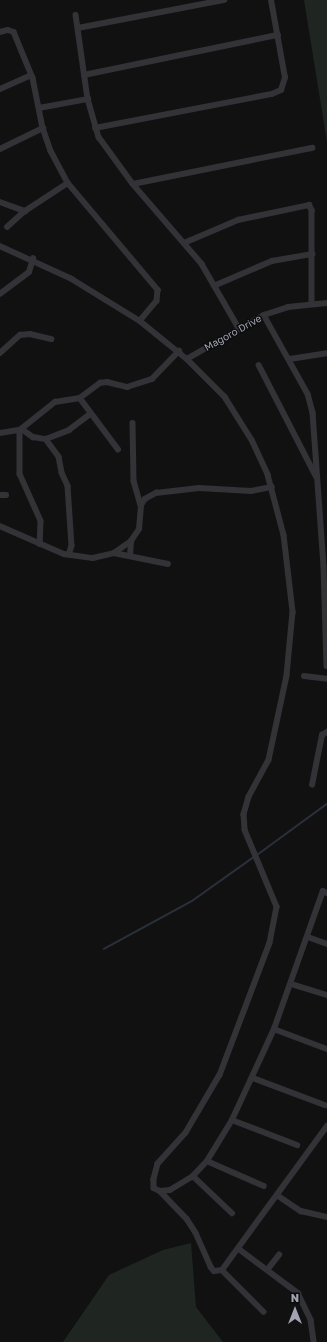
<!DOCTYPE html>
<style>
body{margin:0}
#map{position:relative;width:327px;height:1342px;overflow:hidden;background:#111112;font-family:"Golos Text",sans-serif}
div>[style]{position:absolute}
.green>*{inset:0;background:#1f2621}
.stream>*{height:1.5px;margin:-0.75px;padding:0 0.75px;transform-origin:0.75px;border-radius:0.75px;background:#2a303a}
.minor>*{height:5.5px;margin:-2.75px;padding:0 2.75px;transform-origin:2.75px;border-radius:2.75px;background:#323237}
span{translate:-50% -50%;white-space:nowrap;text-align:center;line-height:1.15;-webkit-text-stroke:3px #0c0c0d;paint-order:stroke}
.street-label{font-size:10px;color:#a2a4b2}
.north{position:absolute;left:275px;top:1290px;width:40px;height:40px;-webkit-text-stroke:3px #0c0c0d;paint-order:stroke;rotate:0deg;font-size:11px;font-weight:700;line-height:16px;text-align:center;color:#a2a4b2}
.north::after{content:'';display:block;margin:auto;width:14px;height:18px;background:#a2a4b2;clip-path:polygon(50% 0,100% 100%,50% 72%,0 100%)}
</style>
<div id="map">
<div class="green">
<i style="clip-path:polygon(304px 0,327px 0,327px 142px)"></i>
<i style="clip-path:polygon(191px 1243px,196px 1307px,223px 1342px,63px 1342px,109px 1275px,163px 1250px)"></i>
</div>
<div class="stream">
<i style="left:257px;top:855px;width:87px;rotate:-36.1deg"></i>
<i style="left:104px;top:949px;width:100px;rotate:-28.6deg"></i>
<i style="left:192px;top:901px;width:76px;rotate:-35.4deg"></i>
</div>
<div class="minor">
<i style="left:76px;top:15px;width:85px;rotate:81.9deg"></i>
<i style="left:88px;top:99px;width:40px;rotate:74deg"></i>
<i style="left:99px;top:137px;width:58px;rotate:54.1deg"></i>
<i style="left:133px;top:184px;width:106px;rotate:49.2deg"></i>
<i style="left:202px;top:264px;width:74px;rotate:60deg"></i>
<i style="left:78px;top:28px;width:149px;rotate:-10.9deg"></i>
<i style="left:0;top:32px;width:8px;rotate:-14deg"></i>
<i style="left:8px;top:30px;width:6px;rotate:18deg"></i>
<i style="left:14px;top:32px;width:50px;rotate:67.6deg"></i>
<i style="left:33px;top:78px;width:51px;rotate:78.7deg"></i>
<i style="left:43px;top:128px;width:24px;rotate:71deg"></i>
<i style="left:51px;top:151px;width:36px;rotate:62deg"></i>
<i style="left:68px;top:183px;width:140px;rotate:49.9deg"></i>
<i style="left:158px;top:290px;width:11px;rotate:95deg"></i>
<i style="left:157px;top:301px;width:26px;rotate:130deg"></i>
<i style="left:84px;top:75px;width:198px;rotate:-11.7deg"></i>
<i style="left:0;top:89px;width:34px;rotate:-24deg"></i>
<i style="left:39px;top:108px;width:50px;rotate:-10.4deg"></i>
<i style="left:95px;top:128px;width:180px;rotate:-10.9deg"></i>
<i style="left:272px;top:94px;width:10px;rotate:-24deg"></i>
<i style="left:281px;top:90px;width:13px;rotate:-72deg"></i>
<i style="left:285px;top:78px;width:79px;rotate:-100.2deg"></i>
<i style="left:0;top:149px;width:48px;rotate:-26deg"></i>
<i style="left:133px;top:184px;width:183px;rotate:-11.4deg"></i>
<i style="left:0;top:202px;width:27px;rotate:20deg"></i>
<i style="left:7px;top:227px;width:24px;rotate:-42deg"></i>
<i style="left:25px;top:211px;width:51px;rotate:-33.1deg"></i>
<i style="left:184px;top:243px;width:59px;rotate:-23.1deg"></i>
<i style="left:238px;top:220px;width:73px;rotate:-11.9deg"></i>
<i style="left:309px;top:205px;width:6px;rotate:59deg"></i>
<i style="left:312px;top:210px;width:93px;rotate:90deg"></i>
<i style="left:0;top:246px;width:79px;rotate:24.6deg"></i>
<i style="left:72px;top:279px;width:80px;rotate:31.7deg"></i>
<i style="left:140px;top:321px;width:60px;rotate:39deg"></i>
<i style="left:187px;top:359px;width:54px;rotate:45deg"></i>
<i style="left:225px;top:397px;width:51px;rotate:57.9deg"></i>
<i style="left:252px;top:440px;width:38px;rotate:65deg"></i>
<i style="left:268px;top:475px;width:62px;rotate:75.1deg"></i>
<i style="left:284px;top:535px;width:78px;rotate:83.3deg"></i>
<i style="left:293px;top:612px;width:64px;rotate:95.4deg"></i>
<i style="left:287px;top:676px;width:86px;rotate:102.1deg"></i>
<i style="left:269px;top:760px;width:42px;rotate:118.4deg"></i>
<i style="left:249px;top:797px;width:18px;rotate:106deg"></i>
<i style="left:244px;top:814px;width:16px;rotate:86deg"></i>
<i style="left:245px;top:830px;width:83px;rotate:67.4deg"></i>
<i style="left:277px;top:907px;width:37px;rotate:101deg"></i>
<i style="left:270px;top:943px;width:141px;rotate:110.7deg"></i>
<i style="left:220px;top:1075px;width:67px;rotate:120.4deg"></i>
<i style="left:186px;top:1133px;width:42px;rotate:132.1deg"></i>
<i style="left:158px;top:1164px;width:16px;rotate:105deg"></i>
<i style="left:154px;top:1179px;width:9px;rotate:90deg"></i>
<i style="left:154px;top:1188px;width:7px;rotate:27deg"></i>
<i style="left:160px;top:1191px;width:10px;rotate:-6deg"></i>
<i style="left:170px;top:1190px;width:27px;rotate:-31deg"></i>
<i style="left:193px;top:1176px;width:21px;rotate:-47deg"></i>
<i style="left:207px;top:1161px;width:48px;rotate:-58.6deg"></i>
<i style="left:232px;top:1120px;width:100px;rotate:-65.2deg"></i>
<i style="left:274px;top:1029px;width:146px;rotate:-70.5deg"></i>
<i style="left:323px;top:891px;width:4px;rotate:27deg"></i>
<i style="left:216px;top:285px;width:61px;rotate:-23.2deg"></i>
<i style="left:272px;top:261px;width:41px;rotate:-9.9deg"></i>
<i style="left:0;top:294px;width:36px;rotate:-37deg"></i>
<i style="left:29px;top:272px;width:14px;rotate:-73deg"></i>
<i style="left:264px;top:315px;width:90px;rotate:60.9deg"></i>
<i style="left:308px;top:394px;width:20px;rotate:75deg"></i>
<i style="left:313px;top:413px;width:153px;rotate:85.9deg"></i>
<i style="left:324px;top:566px;width:100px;rotate:88.3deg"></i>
<i style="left:0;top:353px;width:27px;rotate:-42deg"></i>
<i style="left:20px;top:335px;width:10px;rotate:-6deg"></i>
<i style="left:30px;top:334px;width:22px;rotate:13deg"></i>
<i style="left:187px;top:359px;width:89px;rotate:-29.7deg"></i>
<i style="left:264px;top:315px;width:25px;rotate:-18deg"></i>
<i style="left:288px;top:307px;width:39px;rotate:-6deg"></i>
<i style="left:290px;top:359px;width:37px;rotate:-9deg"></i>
<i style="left:259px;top:365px;width:125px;rotate:62.8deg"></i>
<i style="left:80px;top:398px;width:64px;rotate:53.3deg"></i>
<i style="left:133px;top:423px;width:58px;rotate:89deg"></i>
<i style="left:134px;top:481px;width:25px;rotate:74deg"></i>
<i style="left:22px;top:429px;width:14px;rotate:36deg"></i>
<i style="left:33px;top:437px;width:13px;rotate:9deg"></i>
<i style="left:46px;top:439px;width:22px;rotate:54deg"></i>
<i style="left:59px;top:457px;width:16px;rotate:79deg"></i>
<i style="left:62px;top:473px;width:14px;rotate:65deg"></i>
<i style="left:68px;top:486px;width:60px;rotate:86.2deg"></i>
<i style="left:72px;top:546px;width:9px;rotate:108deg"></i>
<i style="left:20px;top:430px;width:44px;rotate:90deg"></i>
<i style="left:20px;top:474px;width:51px;rotate:65.9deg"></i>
<i style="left:41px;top:521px;width:23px;rotate:92deg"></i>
<i style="left:0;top:433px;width:20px;rotate:-9deg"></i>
<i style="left:20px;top:430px;width:45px;rotate:-38.7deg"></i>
<i style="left:55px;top:402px;width:25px;rotate:-9deg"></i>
<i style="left:80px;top:398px;width:25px;rotate:-37deg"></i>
<i style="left:100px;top:383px;width:7px;rotate:-8deg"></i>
<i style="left:107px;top:382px;width:21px;rotate:14deg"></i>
<i style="left:127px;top:387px;width:26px;rotate:-18deg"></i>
<i style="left:152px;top:379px;width:39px;rotate:-46deg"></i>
<i style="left:46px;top:439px;width:25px;rotate:-21deg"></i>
<i style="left:69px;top:430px;width:26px;rotate:-37deg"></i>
<i style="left:0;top:495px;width:6px"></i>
<i style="left:0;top:526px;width:70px;rotate:23.6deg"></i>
<i style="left:64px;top:554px;width:29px;rotate:8deg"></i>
<i style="left:93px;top:558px;width:22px;rotate:-13deg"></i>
<i style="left:114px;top:553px;width:21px;rotate:-35deg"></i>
<i style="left:131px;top:541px;width:14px;rotate:-56deg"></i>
<i style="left:139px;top:529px;width:24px;rotate:-85deg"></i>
<i style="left:141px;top:505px;width:7px;rotate:-56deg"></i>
<i style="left:145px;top:499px;width:13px;rotate:-29deg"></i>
<i style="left:156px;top:493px;width:43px;rotate:-6.6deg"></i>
<i style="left:199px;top:488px;width:52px;rotate:3.3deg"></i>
<i style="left:251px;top:491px;width:21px;rotate:-11deg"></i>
<i style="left:114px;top:553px;width:55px;rotate:11.5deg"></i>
<i style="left:130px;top:556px;width:15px;rotate:-86deg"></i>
<i style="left:304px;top:676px;width:23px;rotate:7deg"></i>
<i style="left:312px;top:785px;width:51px;rotate:-78.7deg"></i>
<i style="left:322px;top:735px;width:6px;rotate:-31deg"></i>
<i style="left:308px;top:937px;width:20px;rotate:20deg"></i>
<i style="left:291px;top:984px;width:38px;rotate:17deg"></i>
<i style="left:274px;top:1029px;width:57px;rotate:20.7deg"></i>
<i style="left:253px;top:1078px;width:77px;rotate:20.6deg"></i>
<i style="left:232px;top:1120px;width:70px;rotate:21deg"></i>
<i style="left:207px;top:1161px;width:62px;rotate:23.7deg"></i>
<i style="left:193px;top:1176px;width:54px;rotate:43.5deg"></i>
<i style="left:160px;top:1191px;width:39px;rotate:46deg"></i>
<i style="left:187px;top:1219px;width:17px;rotate:57deg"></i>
<i style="left:196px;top:1233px;width:37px;rotate:66deg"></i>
<i style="left:211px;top:1267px;width:5px;rotate:53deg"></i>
<i style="left:214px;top:1271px;width:8px;rotate:-7deg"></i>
<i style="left:222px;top:1270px;width:178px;rotate:-53.9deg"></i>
<i style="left:277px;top:1195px;width:29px;rotate:34deg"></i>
<i style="left:301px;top:1211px;width:27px;rotate:13deg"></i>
<i style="left:239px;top:1249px;width:74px;rotate:36.7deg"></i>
<i style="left:298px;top:1293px;width:30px;rotate:64deg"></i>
<i style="left:311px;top:1320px;width:22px;rotate:82deg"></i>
<i style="left:268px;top:1269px;width:18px;rotate:-52deg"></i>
<i style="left:222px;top:1270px;width:59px;rotate:45deg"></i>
</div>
<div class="street-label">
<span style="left:233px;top:333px;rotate:-29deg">Magoro Drive</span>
</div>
<div class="north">N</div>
</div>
